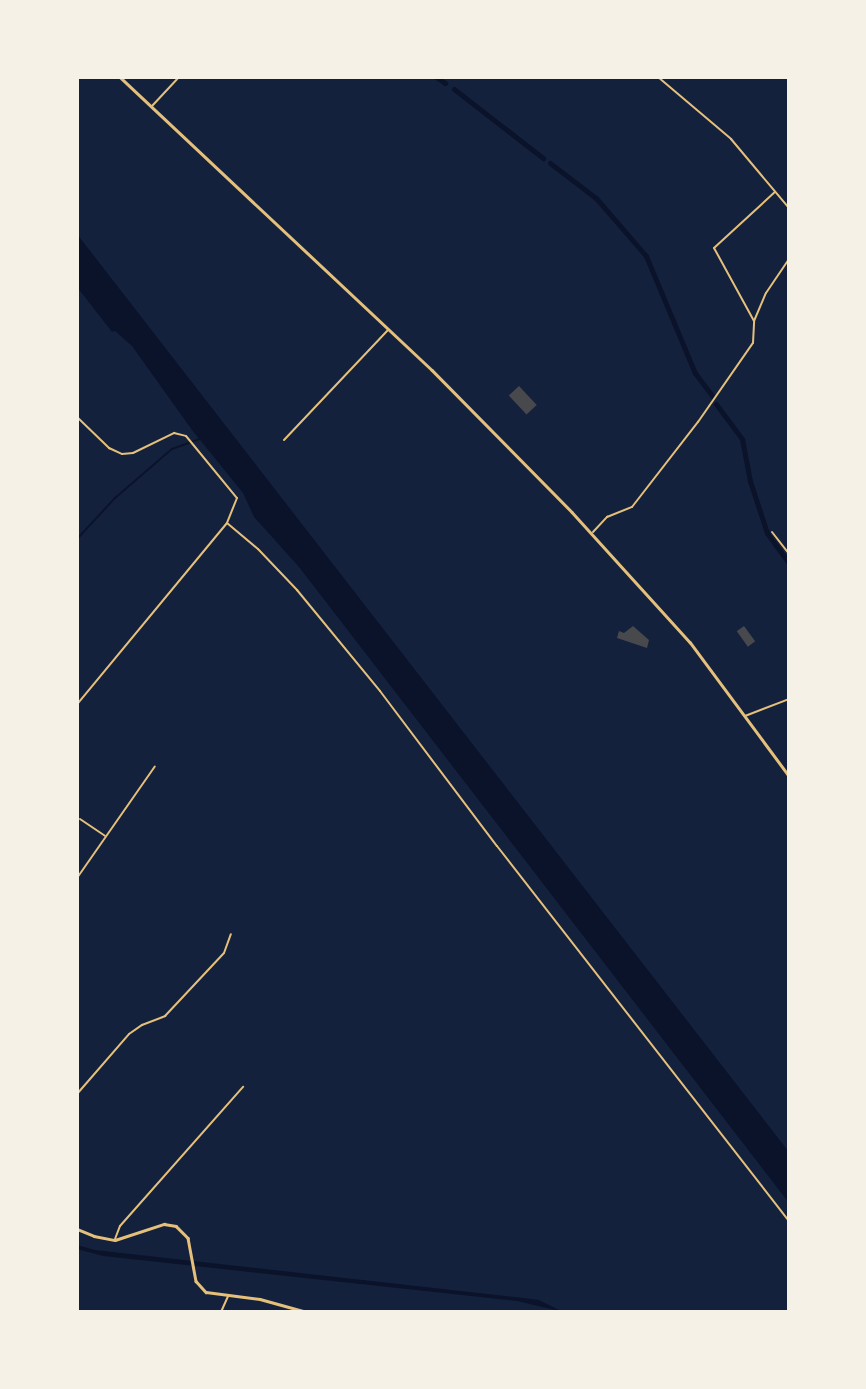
<!DOCTYPE html>
<style>
body{margin:0}
#map{position:relative;width:866px;height:1389px;overflow:hidden;background:#14213d;font-family:"IBM Plex Serif",serif}
div>[style]{position:absolute}
.water>*{inset:0;background:#0b132b}
.stream>*{height:2px;margin:-1px;padding:0 1px;transform-origin:1px;border-radius:1px;background:#0b132b}
.canal>*{height:5px;margin:-2.5px;padding:0 2.5px;transform-origin:2.5px;border-radius:2.5px;background:#0b132b}
.building>*{inset:0;background:#48494c;transform-origin:0 0}
.minor>*{height:2px;margin:-1px;padding:0 1px;transform-origin:1px;border-radius:1px;background:#e5c07b}
.tertiary>*{height:2.5px;margin:-1.25px;padding:0 1.25px;transform-origin:1.25px;border-radius:1.25px;background:#e5c07b}
.secondary>*{height:2.5px;margin:-1.25px;padding:0 1.25px;transform-origin:1.25px;border-radius:1.25px;background:#e5c07b}
span{translate:-50% -50%;white-space:nowrap;text-align:center;line-height:1.15;-webkit-text-stroke:5px #f6f1e7;paint-order:stroke}
.frame{position:absolute;inset:0;border:79px solid #f6f1e7;pointer-events:none}
</style>
<div id="map">
<div class="water">
<i style="clip-path:polygon(77px 234px,789px 1152px,789px 1203px,299px 567px,254px 517px,243px 493px,192px 430px,132px 346px,115px 331px,112px 332px,77px 287px)"></i>
<i style="clip-path:polygon(77px 1245px,95px 1250px,524px 1298px,539px 1300px,563px 1312px,517px 1301px,103px 1256px,77px 1249px)"></i>
</div>
<div class="stream">
<i style="left:77px;top:539px;width:56px;rotate:-47.2deg"></i>
<i style="left:115px;top:498px;width:75px;rotate:-40.7deg"></i>
<i style="left:172px;top:449px;width:29px;rotate:-20deg"></i>
</div>
<div class="canal">
<i style="left:436px;top:77px;width:11px;rotate:34deg"></i>
<i style="left:454px;top:89px;width:113px;rotate:37.8deg"></i>
<i style="left:550px;top:163px;width:58px;rotate:37.3deg"></i>
<i style="left:596px;top:198px;width:77px;rotate:49.2deg"></i>
<i style="left:646px;top:256px;width:127px;rotate:67.3deg"></i>
<i style="left:695px;top:373px;width:30px;rotate:53deg"></i>
<i style="left:716px;top:404px;width:44px;rotate:53.4deg"></i>
<i style="left:742px;top:439px;width:43px;rotate:79.2deg"></i>
<i style="left:750px;top:481px;width:55px;rotate:71.9deg"></i>
<i style="left:767px;top:533px;width:37px;rotate:54deg"></i>
<i style="left:789px;top:669px;width:9px;rotate:90deg"></i>
</div>
<div class="building">
<i style="left:519px;top:386px;width:26px;height:14px;rotate:47deg"></i>
<i style="clip-path:polygon(633px 626px,649px 640px,647px 648px,617px 638px,619px 631px,624px 633px)"></i>
<i style="left:744px;top:626px;width:19px;height:9px;rotate:54deg"></i>
</div>
<div class="minor">
<i style="left:658px;top:77px;width:96px;rotate:40.3deg"></i>
<i style="left:731px;top:139px;width:90px;rotate:50deg"></i>
<i style="left:152px;top:106px;width:40px;rotate:-47deg"></i>
<i style="left:754px;top:321px;width:30px;rotate:-67deg"></i>
<i style="left:766px;top:293px;width:41px;rotate:-55.9deg"></i>
<i style="left:77px;top:417px;width:45px;rotate:44.1deg"></i>
<i style="left:109px;top:448px;width:14px;rotate:25deg"></i>
<i style="left:122px;top:454px;width:11px;rotate:-5deg"></i>
<i style="left:133px;top:453px;width:46px;rotate:-26deg"></i>
<i style="left:174px;top:433px;width:12px;rotate:14deg"></i>
<i style="left:186px;top:436px;width:80px;rotate:50.6deg"></i>
<i style="left:237px;top:498px;width:27px;rotate:112deg"></i>
<i style="left:227px;top:523px;width:235px;rotate:129.6deg"></i>
<i style="left:284px;top:440px;width:151px;rotate:-46.6deg"></i>
<i style="left:227px;top:523px;width:40px;rotate:40deg"></i>
<i style="left:258px;top:549px;width:57px;rotate:46.4deg"></i>
<i style="left:297px;top:590px;width:131px;rotate:50.6deg"></i>
<i style="left:380px;top:691px;width:194px;rotate:53deg"></i>
<i style="left:497px;top:846px;width:475px;rotate:52.1deg"></i>
<i style="left:593px;top:532px;width:21px;rotate:-47deg"></i>
<i style="left:607px;top:517px;width:27px;rotate:-22deg"></i>
<i style="left:632px;top:507px;width:108px;rotate:-52.2deg"></i>
<i style="left:698px;top:422px;width:96px;rotate:-55.2deg"></i>
<i style="left:753px;top:343px;width:22px;rotate:-87deg"></i>
<i style="left:754px;top:321px;width:83px;rotate:-118.7deg"></i>
<i style="left:714px;top:248px;width:83px;rotate:-42.6deg"></i>
<i style="left:772px;top:532px;width:28px;rotate:52deg"></i>
<i style="left:745px;top:716px;width:47px;rotate:-21.1deg"></i>
<i style="left:80px;top:819px;width:30px;rotate:34deg"></i>
<i style="left:77px;top:878px;width:136px;rotate:-55.1deg"></i>
<i style="left:77px;top:1094px;width:79px;rotate:-49.1deg"></i>
<i style="left:129px;top:1034px;width:16px;rotate:-35deg"></i>
<i style="left:142px;top:1025px;width:25px;rotate:-21deg"></i>
<i style="left:165px;top:1016px;width:86px;rotate:-46.9deg"></i>
<i style="left:224px;top:953px;width:20px;rotate:-70deg"></i>
<i style="left:115px;top:1239px;width:14px;rotate:-69deg"></i>
<i style="left:120px;top:1226px;width:186px;rotate:-48.5deg"></i>
<i style="left:221px;top:1312px;width:17px;rotate:-66deg"></i>
</div>
<div class="tertiary">
<i style="left:77px;top:1229px;width:18px;rotate:22deg"></i>
<i style="left:94px;top:1236px;width:21px;rotate:11deg"></i>
<i style="left:115px;top:1240px;width:52px;rotate:-18.1deg"></i>
<i style="left:164px;top:1224px;width:12px;rotate:9deg"></i>
<i style="left:176px;top:1226px;width:17px;rotate:45deg"></i>
<i style="left:188px;top:1238px;width:44px;rotate:79.5deg"></i>
<i style="left:196px;top:1281px;width:15px;rotate:48deg"></i>
<i style="left:206px;top:1292px;width:54px;rotate:7.4deg"></i>
<i style="left:260px;top:1299px;width:49px;rotate:15.5deg"></i>
</div>
<div class="secondary">
<i style="left:120px;top:77px;width:428px;rotate:43.2deg"></i>
<i style="left:432px;top:370px;width:199px;rotate:45.4deg"></i>
<i style="left:572px;top:512px;width:176px;rotate:47.8deg"></i>
<i style="left:690px;top:642px;width:167px;rotate:53.5deg"></i>
</div>
<div class="frame"></div>
</div>
